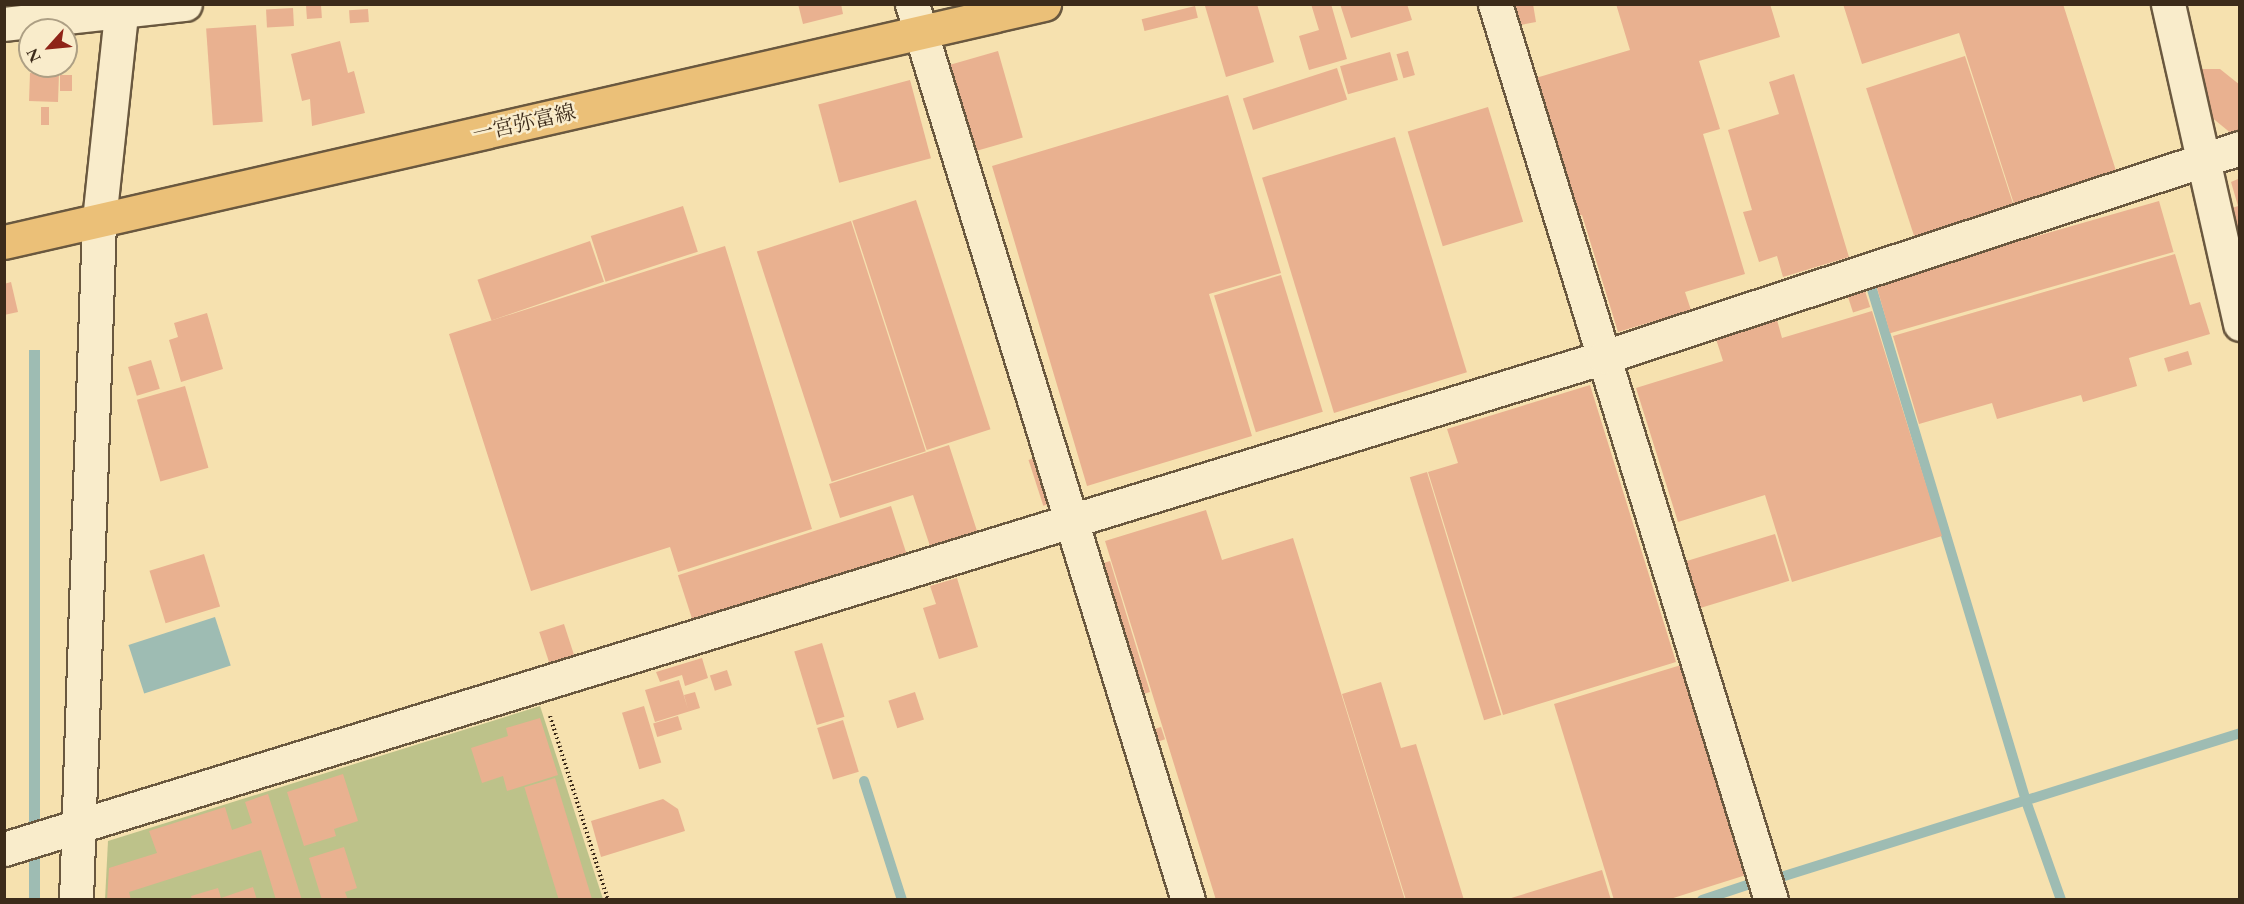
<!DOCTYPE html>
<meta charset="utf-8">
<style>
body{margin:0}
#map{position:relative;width:2244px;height:904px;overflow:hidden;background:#f6e1af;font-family:"EB Garamond","Noto Serif JP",serif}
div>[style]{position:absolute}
.green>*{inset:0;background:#bdc28a}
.water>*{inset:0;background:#9ebcb3;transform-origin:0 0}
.stream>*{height:10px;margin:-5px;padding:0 5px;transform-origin:5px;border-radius:5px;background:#9ebcb3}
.building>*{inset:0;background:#e9b190;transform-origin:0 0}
.path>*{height:4px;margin-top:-2px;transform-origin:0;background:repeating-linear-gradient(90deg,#3c2b1a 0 1.5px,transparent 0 4.5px)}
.roads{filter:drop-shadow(2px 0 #6a583f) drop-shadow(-2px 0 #6a583f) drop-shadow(0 2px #6a583f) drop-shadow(0 -2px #6a583f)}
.minor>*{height:33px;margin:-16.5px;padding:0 16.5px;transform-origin:16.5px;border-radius:16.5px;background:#f9eccb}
.major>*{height:33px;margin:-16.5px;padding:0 16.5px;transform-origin:16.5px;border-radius:16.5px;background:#ebc078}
span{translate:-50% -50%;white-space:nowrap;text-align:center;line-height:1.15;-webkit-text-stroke:5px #f9eccb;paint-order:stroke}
.street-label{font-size:21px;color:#3c2b1a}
.frame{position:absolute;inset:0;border:6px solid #3c2b1a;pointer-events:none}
.north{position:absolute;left:18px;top:18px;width:60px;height:60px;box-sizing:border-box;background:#f9eccb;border:2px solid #ad9f84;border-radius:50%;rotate:243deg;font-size:16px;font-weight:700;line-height:24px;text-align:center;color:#3c2b1a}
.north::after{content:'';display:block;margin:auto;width:21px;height:27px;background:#8f2418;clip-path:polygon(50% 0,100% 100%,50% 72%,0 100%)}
</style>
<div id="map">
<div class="green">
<i style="clip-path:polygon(540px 706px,603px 899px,105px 900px,108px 841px)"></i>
</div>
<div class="water">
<i style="left:29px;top:350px;width:11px;height:550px"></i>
<i style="left:215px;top:617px;width:51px;height:91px;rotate:72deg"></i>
</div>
<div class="stream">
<i style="left:1871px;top:286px;width:538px;rotate:73.25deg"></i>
<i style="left:2026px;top:801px;width:105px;rotate:70.5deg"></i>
<i style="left:864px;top:781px;width:125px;rotate:72.3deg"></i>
<i style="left:1778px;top:878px;width:484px;rotate:-17.4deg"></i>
<i style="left:1702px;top:900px;width:57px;rotate:-18.4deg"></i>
</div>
<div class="building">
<i style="clip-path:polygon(798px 4px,841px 4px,843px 14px,803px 24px)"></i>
<i style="clip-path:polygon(1212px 4px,1257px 4px,1274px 62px,1226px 77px,1205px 6px)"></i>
<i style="clip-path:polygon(1311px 4px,1331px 4px,1347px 59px,1309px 70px,1299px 36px,1319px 30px)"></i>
<i style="clip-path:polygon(1340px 4px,1407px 4px,1412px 20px,1351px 38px)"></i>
<i style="clip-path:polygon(1505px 4px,1533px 4px,1536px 22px,1510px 27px)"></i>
<i style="clip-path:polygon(1616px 4px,1770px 4px,1780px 37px,1699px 61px,1720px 129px,1703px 134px,1745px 274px,1685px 292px,1691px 310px,1618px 332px,1582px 215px,1570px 218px,1529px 80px,1630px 50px)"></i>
<i style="clip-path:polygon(1843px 4px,2063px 4px,2117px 174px,2015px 207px,1959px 33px,1862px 64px)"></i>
<i style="left:321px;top:5px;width:13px;height:15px;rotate:86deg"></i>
<i style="left:1195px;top:6px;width:12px;height:55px;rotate:76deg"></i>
<i style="left:293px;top:8px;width:18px;height:27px;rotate:87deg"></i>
<i style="left:368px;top:9px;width:13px;height:19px;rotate:86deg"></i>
<i style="left:256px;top:25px;width:97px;height:50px;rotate:86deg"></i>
<i style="clip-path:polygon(340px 41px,348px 73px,354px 71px,365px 113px,312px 126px,310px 99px,302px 101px,291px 54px)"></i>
<i style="left:998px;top:51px;width:90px;height:56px;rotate:74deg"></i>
<i style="left:1408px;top:51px;width:25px;height:12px;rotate:74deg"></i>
<i style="left:1390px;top:52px;width:29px;height:52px;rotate:74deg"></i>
<i style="left:1965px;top:56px;width:157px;height:104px;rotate:72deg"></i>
<i style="left:1337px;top:68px;width:33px;height:99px;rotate:72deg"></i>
<i style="clip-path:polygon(2199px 69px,2220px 69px,2240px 85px,2238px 139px,2210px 116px)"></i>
<i style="left:30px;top:73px;width:29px;height:28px;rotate:2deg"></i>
<i style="clip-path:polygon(1794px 74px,1849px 257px,1783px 277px,1777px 256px,1759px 262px,1743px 212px,1752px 210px,1728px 130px,1779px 114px,1769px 82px)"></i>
<i style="left:60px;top:75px;width:12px;height:16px"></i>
<i style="left:910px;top:80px;width:81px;height:95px;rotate:75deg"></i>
<i style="clip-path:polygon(1228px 95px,1281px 273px,1209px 294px,1252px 436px,1087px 486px,992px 166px)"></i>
<i style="left:41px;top:107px;width:8px;height:18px"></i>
<i style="left:1488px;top:107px;width:120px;height:84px;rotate:73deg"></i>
<i style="left:1395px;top:137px;width:246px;height:139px;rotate:73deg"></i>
<i style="clip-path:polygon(2240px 171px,2240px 237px,2239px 237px,2232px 208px,2238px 206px,2231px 182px,2238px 179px)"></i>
<i style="left:916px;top:200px;width:241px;height:67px;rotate:72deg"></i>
<i style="left:2159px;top:201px;width:53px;height:295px;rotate:74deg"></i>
<i style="left:683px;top:206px;width:48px;height:97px;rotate:72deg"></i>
<i style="left:851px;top:221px;width:242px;height:99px;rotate:72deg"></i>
<i style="left:590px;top:241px;width:43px;height:119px;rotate:71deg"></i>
<i style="clip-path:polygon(725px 246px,812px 529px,678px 572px,670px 547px,531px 591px,449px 334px)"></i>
<i style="clip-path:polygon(2175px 254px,2190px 305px,2200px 302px,2210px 334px,2129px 358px,2137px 386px,2083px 402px,2081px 395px,1997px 419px,1992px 403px,1919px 424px,1893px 336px)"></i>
<i style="left:1281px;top:275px;width:143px;height:70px;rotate:73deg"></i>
<i style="clip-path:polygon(11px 282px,18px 312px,4px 315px,4px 284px)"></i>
<i style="left:1864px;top:288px;width:20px;height:18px;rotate:72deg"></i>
<i style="clip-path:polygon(1872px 311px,1942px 536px,1792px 582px,1765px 495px,1678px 522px,1636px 388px,1723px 361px,1716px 339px,1777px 320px,1782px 338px)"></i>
<i style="clip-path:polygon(207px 313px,223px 369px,181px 382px,169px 340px,178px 337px,174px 323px)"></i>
<i style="left:2188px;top:351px;width:14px;height:25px;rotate:73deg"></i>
<i style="left:151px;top:360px;width:30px;height:24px;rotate:73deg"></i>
<i style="clip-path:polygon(1590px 385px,1676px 662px,1503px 715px,1428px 472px,1458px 463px,1447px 429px)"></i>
<i style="left:185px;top:386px;width:85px;height:50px;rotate:74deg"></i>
<i style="clip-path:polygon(949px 445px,978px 534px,931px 549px,913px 495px,840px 518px,829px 484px)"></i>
<i style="left:1038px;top:457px;width:48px;height:10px;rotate:72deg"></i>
<i style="left:1427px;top:472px;width:254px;height:18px;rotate:73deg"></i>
<i style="left:891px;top:506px;width:52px;height:224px;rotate:72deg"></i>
<i style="clip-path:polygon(1206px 510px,1222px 560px,1293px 538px,1405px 900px,1216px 900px,1105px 541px)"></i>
<i style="left:1775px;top:534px;width:49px;height:94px;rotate:73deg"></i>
<i style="left:204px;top:554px;width:55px;height:57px;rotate:73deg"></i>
<i style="left:1110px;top:561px;width:137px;height:11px;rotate:73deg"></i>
<i style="clip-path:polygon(957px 578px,978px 647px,939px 659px,923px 608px,936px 604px,930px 586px)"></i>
<i style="left:564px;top:624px;width:38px;height:26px;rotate:72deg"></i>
<i style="left:822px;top:643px;width:77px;height:29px;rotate:73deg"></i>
<i style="clip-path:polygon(702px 658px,708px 678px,685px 686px,682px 675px,660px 682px,656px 672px)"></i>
<i style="clip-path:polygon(1681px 665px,1746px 875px,1667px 900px,1614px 900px,1554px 704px)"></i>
<i style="left:727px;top:670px;width:16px;height:18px;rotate:72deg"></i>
<i style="clip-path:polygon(679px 680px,688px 709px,684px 695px,695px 692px,700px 708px,655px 722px,645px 690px)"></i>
<i style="clip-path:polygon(1381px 682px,1401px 748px,1416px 744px,1464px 900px,1406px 900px,1342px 694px)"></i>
<i style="left:915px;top:692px;width:29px;height:28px;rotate:72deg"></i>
<i style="left:644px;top:706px;width:59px;height:23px;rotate:73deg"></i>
<i style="left:678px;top:716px;width:14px;height:26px;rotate:73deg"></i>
<i style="clip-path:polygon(540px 718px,558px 775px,507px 791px,503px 776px,482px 783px,471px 748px,508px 736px,506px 728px)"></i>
<i style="left:843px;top:720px;width:54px;height:27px;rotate:73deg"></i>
<i style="left:1161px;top:727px;width:13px;height:9px;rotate:72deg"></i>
<i style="clip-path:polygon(343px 774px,358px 821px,334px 829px,336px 836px,304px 846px,287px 792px)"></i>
<i style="left:555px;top:778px;width:128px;height:32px;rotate:73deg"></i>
<i style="clip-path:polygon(268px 794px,302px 900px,276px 900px,261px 850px,129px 892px,131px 900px,107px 900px,109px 868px,157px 853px,149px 831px,225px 807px,232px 830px,252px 823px,245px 802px)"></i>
<i style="clip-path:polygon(663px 799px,678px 809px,685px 831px,601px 857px,591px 821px)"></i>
<i style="clip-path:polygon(344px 847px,357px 888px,345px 892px,348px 900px,322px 900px,309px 858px)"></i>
<i style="clip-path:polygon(1602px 870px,1611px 900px,1508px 900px,1508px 899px)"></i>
<i style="clip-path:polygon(253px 887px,257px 900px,192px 900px,191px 896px,218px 888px,221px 898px)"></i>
</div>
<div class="path">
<i style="left:550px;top:716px;width:193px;rotate:72.5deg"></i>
</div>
<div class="roads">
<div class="minor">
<i style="left:912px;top:4px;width:938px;rotate:72.88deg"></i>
<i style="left:1495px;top:4px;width:938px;rotate:72.88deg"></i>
<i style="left:2168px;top:4px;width:328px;rotate:77.3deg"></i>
<i style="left:4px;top:24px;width:182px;rotate:-6.3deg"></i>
<i style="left:4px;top:849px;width:1674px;rotate:-17.09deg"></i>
<i style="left:1604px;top:357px;width:669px;rotate:-18.19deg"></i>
<i style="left:76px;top:900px;width:680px;rotate:-88.06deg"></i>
<i style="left:99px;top:220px;width:217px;rotate:-83.9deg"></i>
</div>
<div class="major">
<i style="left:4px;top:242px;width:1067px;rotate:-12.89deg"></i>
</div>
</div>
<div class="street-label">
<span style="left:524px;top:123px;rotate:-13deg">一宮弥富線</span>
</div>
<div class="frame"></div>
<div class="north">N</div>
</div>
